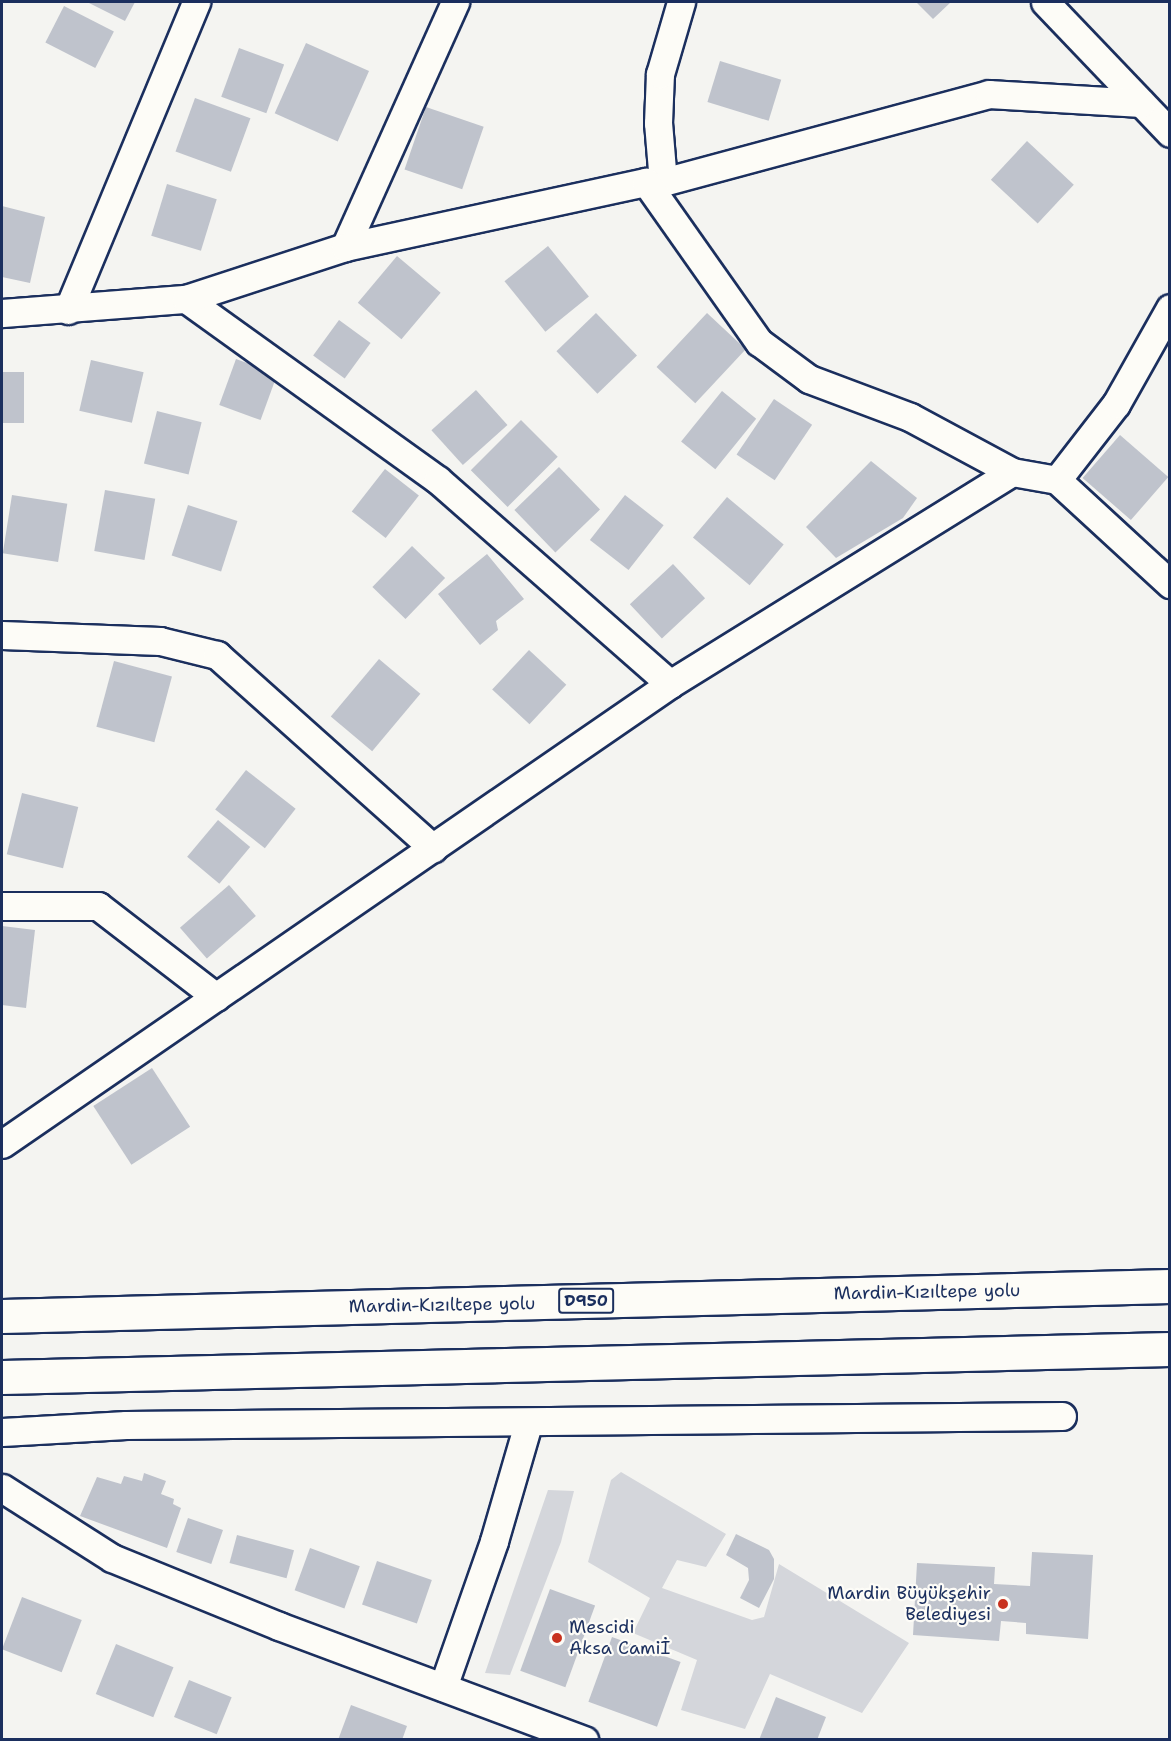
<!DOCTYPE html>
<meta charset="utf-8">
<style>
body{margin:0}
#map{position:relative;width:1171px;height:1741px;overflow:hidden;background:#f4f4f1;font-family:"Shantell Sans",sans-serif}
div>[style]{position:absolute}
.green>*{inset:0;background:#d4d6db}
.building>*{inset:0;background:#bfc3cc;transform-origin:0 0}
.roads{filter:drop-shadow(2px 0 #1b2f5e) drop-shadow(-2px 0 #1b2f5e) drop-shadow(0 2px #1b2f5e) drop-shadow(0 -2px #1b2f5e)}
.street>*{height:27px;margin:-13.5px;padding:0 13.5px;transform-origin:13.5px;border-radius:13.5px;background:#fdfcf7}
.highway>*{height:33px;margin:-16.5px;padding:0 16.5px;transform-origin:16.5px;border-radius:16.5px;background:#fdfcf7}
.dots>*{width:16px;height:16px;translate:-50% -50%;box-sizing:border-box;border:3px solid #fdfcf7;border-radius:50%}
span{translate:-50% -50%;white-space:nowrap;text-align:center;line-height:1.15;-webkit-text-stroke:4.5px #fdfcf7;paint-order:stroke}
.shield-label span{padding:2px 4px;background:#fdfcf7;border:2px solid;border-radius:4px;-webkit-text-stroke-width:0}
.shield-label{font-size:16px;color:#1b2f5e;font-weight:700}
.street-label{font-size:18px;color:#1b2f5e}
.poi-label{font-size:18px;color:#1b2f5e}
.right{translate:-100% -50%;text-align:right}
.left{translate:0 -50%;text-align:left}
.frame{position:absolute;inset:0;border:3px solid #1b2f5e;pointer-events:none}
</style>
<div id="map">
<div class="green">
<i style="clip-path:polygon(621px 1472px,726px 1534px,706px 1567px,677px 1560px,662px 1588px,752px 1620px,764px 1617px,779px 1564px,909px 1643px,862px 1713px,770px 1674px,745px 1729px,681px 1710px,697px 1660px,633px 1633px,650px 1598px,588px 1562px,611px 1480px)"></i>
<i style="clip-path:polygon(548px 1490px,574px 1491px,561px 1542px,510px 1675px,485px 1673px)"></i>
</div>
<div class="building">
<i style="clip-path:polygon(87px 2px,135px 2px,125px 21px)"></i>
<i style="clip-path:polygon(916px 2px,951px 2px,933px 19px)"></i>
<i style="left:64px;top:6px;width:56px;height:41px;rotate:27deg"></i>
<i style="left:306px;top:43px;width:69px;height:77px;rotate:24deg"></i>
<i style="left:239px;top:48px;width:48px;height:52px;rotate:20deg"></i>
<i style="left:720px;top:61px;width:64px;height:43px;rotate:17deg"></i>
<i style="left:195px;top:98px;width:59px;height:57px;rotate:20deg"></i>
<i style="left:426px;top:107px;width:61px;height:66px;rotate:19deg"></i>
<i style="left:1027px;top:141px;width:64px;height:53px;rotate:43deg"></i>
<i style="left:167px;top:184px;width:52px;height:54px;rotate:17deg"></i>
<i style="clip-path:polygon(2px 206px,45px 217px,30px 283px,2px 277px)"></i>
<i style="left:548px;top:246px;width:65px;height:56px;rotate:51deg"></i>
<i style="left:397px;top:256px;width:57px;height:61px;rotate:40deg"></i>
<i style="left:596px;top:313px;width:59px;height:55px;rotate:46deg"></i>
<i style="left:707px;top:313px;width:53px;height:74px;rotate:43deg"></i>
<i style="left:339px;top:320px;width:39px;height:44px;rotate:36deg"></i>
<i style="left:236px;top:359px;width:44px;height:49px;rotate:20deg"></i>
<i style="left:91px;top:360px;width:54px;height:52px;rotate:13deg"></i>
<i style="left:2px;top:372px;width:22px;height:51px"></i>
<i style="left:476px;top:390px;width:47px;height:60px;rotate:48deg"></i>
<i style="left:722px;top:391px;width:44px;height:65px;rotate:39deg"></i>
<i style="left:774px;top:399px;width:46px;height:67px;rotate:34deg"></i>
<i style="left:157px;top:411px;width:46px;height:54px;rotate:14deg"></i>
<i style="left:521px;top:420px;width:52px;height:71px;rotate:45deg"></i>
<i style="left:1120px;top:435px;width:64px;height:57px;rotate:41deg"></i>
<i style="clip-path:polygon(871px 461px,917px 498px,903px 518px,836px 558px,806px 527px)"></i>
<i style="left:559px;top:467px;width:59px;height:62px;rotate:46deg"></i>
<i style="left:385px;top:469px;width:43px;height:54px;rotate:38deg"></i>
<i style="left:105px;top:490px;width:51px;height:62px;rotate:10deg"></i>
<i style="left:12px;top:495px;width:56px;height:59px;rotate:9deg"></i>
<i style="left:625px;top:495px;width:49px;height:57px;rotate:38deg"></i>
<i style="left:727px;top:497px;width:74px;height:53px;rotate:40deg"></i>
<i style="left:188px;top:505px;width:52px;height:53px;rotate:18deg"></i>
<i style="left:412px;top:546px;width:46px;height:57px;rotate:44deg"></i>
<i style="clip-path:polygon(487px 554px,524px 599px,496px 621px,498px 630px,480px 645px,438px 594px)"></i>
<i style="left:673px;top:564px;width:47px;height:59px;rotate:47deg"></i>
<i style="left:529px;top:650px;width:51px;height:54px;rotate:43deg"></i>
<i style="left:379px;top:659px;width:54px;height:75px;rotate:40deg"></i>
<i style="left:114px;top:661px;width:60px;height:68px;rotate:15deg"></i>
<i style="left:246px;top:770px;width:63px;height:50px;rotate:38deg"></i>
<i style="left:22px;top:793px;width:58px;height:63px;rotate:14deg"></i>
<i style="left:218px;top:820px;width:42px;height:48px;rotate:40deg"></i>
<i style="left:229px;top:885px;width:41px;height:65px;rotate:49deg"></i>
<i style="clip-path:polygon(2px 926px,35px 930px,26px 1008px,2px 1005px)"></i>
<i style="left:152px;top:1068px;width:70px;height:70px;rotate:57deg"></i>
<i style="clip-path:polygon(144px 1473px,166px 1481px,161px 1494px,174px 1499px,173px 1504px,181px 1508px,167px 1548px,80px 1516px,97px 1477px,121px 1484px,124px 1476px,142px 1481px)"></i>
<i style="left:188px;top:1518px;width:37px;height:36px;rotate:19deg"></i>
<i style="clip-path:polygon(736px 1534px,769px 1550px,774px 1559px,774px 1579px,759px 1608px,740px 1598px,749px 1580px,748px 1568px,726px 1555px)"></i>
<i style="left:237px;top:1535px;width:59px;height:29px;rotate:15deg"></i>
<i style="left:310px;top:1548px;width:53px;height:45px;rotate:20deg"></i>
<i style="clip-path:polygon(1032px 1552px,1093px 1555px,1088px 1639px,1026px 1634px,1026px 1623px,1001px 1621px,999px 1641px,913px 1635px,917px 1563px,995px 1567px,994px 1584px,1030px 1586px)"></i>
<i style="left:377px;top:1561px;width:58px;height:46px;rotate:19deg"></i>
<i style="left:550px;top:1589px;width:48px;height:87px;rotate:20deg"></i>
<i style="left:22px;top:1597px;width:64px;height:56px;rotate:21deg"></i>
<i style="left:612px;top:1637px;width:73px;height:69px;rotate:20deg"></i>
<i style="left:116px;top:1644px;width:62px;height:54px;rotate:22deg"></i>
<i style="left:189px;top:1680px;width:46px;height:40px;rotate:22deg"></i>
<i style="clip-path:polygon(776px 1697px,826px 1717px,817px 1740px,759px 1740px)"></i>
<i style="clip-path:polygon(351px 1705px,407px 1726px,402px 1740px,338px 1740px)"></i>
</div>
<div class="roads">
<div class="street">
<i style="left:1045px;top:2px;width:181px;rotate:46.3deg"></i>
<i style="left:646px;top:182px;width:17px"></i>
<i style="left:663px;top:182px;width:338px;rotate:-15.1deg"></i>
<i style="left:989px;top:94px;width:152px;rotate:3.4deg"></i>
<i style="left:663px;top:182px;width:59px;rotate:-94.8deg"></i>
<i style="left:658px;top:123px;width:49px;rotate:-87.7deg"></i>
<i style="left:660px;top:74px;width:75px;rotate:-73.7deg"></i>
<i style="left:345px;top:247px;width:269px;rotate:-65.8deg"></i>
<i style="left:186px;top:299px;width:310px;rotate:35.7deg"></i>
<i style="left:438px;top:480px;width:309px;rotate:41.3deg"></i>
<i style="left:68px;top:310px;width:334px;rotate:-67.4deg"></i>
<i style="left:2px;top:313px;width:185px;rotate:-4.4deg"></i>
<i style="left:186px;top:299px;width:167px;rotate:-18.1deg"></i>
<i style="left:345px;top:247px;width:308px;rotate:-12.2deg"></i>
<i style="left:646px;top:182px;width:196px;rotate:54.8deg"></i>
<i style="left:759px;top:342px;width:62px;rotate:36.5deg"></i>
<i style="left:809px;top:379px;width:108px;rotate:20.6deg"></i>
<i style="left:910px;top:417px;width:116px;rotate:28.3deg"></i>
<i style="left:1057px;top:480px;width:96px;rotate:-52.2deg"></i>
<i style="left:1116px;top:404px;width:110px;rotate:-60.6deg"></i>
<i style="left:2px;top:635px;width:158px;rotate:2.2deg"></i>
<i style="left:160px;top:641px;width:59px;rotate:13.8deg"></i>
<i style="left:217px;top:655px;width:290px;rotate:41.8deg"></i>
<i style="left:2px;top:906px;width:96px"></i>
<i style="left:98px;top:906px;width:149px;rotate:37.6deg"></i>
<i style="left:2px;top:1144px;width:811px;rotate:-34.55deg"></i>
<i style="left:670px;top:684px;width:402px;rotate:-31.8deg"></i>
<i style="left:1012px;top:472px;width:46px;rotate:10.1deg"></i>
<i style="left:1057px;top:480px;width:154px;rotate:42.6deg"></i>
<i style="left:2px;top:1432px;width:124px;rotate:-3.2deg"></i>
<i style="left:126px;top:1425px;width:936px;rotate:-0.55deg"></i>
<i style="left:2px;top:1488px;width:130px;rotate:32.5deg"></i>
<i style="left:112px;top:1558px;width:180px;rotate:22.2deg"></i>
<i style="left:279px;top:1626px;width:326px;rotate:20.5deg"></i>
<i style="left:443px;top:1687px;width:155px;rotate:-70.7deg"></i>
<i style="left:494px;top:1541px;width:122px;rotate:-73.8deg"></i>
</div>
<div class="highway">
<i style="left:2px;top:1316px;width:1168px;rotate:-1.47deg"></i>
<i style="left:2px;top:1377px;width:1168px;rotate:-1.37deg"></i>
</div>
</div>
<div class="dots">
<i style="left:1003px;top:1604px;background:#c8321e"></i>
<i style="left:557px;top:1638px;background:#c8321e"></i>
</div>
<div class="shield-label">
<span style="left:586px;top:1301px">D950</span>
</div>
<div class="street-label">
<span style="left:927px;top:1292px;rotate:-1deg">Mardin-Kızıltepe yolu</span>
<span style="left:442px;top:1305px;rotate:-1deg">Mardin-Kızıltepe yolu</span>
</div>
<div class="poi-label">
<span class="right" style="left:991px;top:1604px">Mardin Büyükşehir<br>Belediyesi</span>
<span class="left" style="left:569px;top:1638px">Mescidi<br>Aksa Camiİ</span>
</div>
<div class="frame"></div>
</div>
